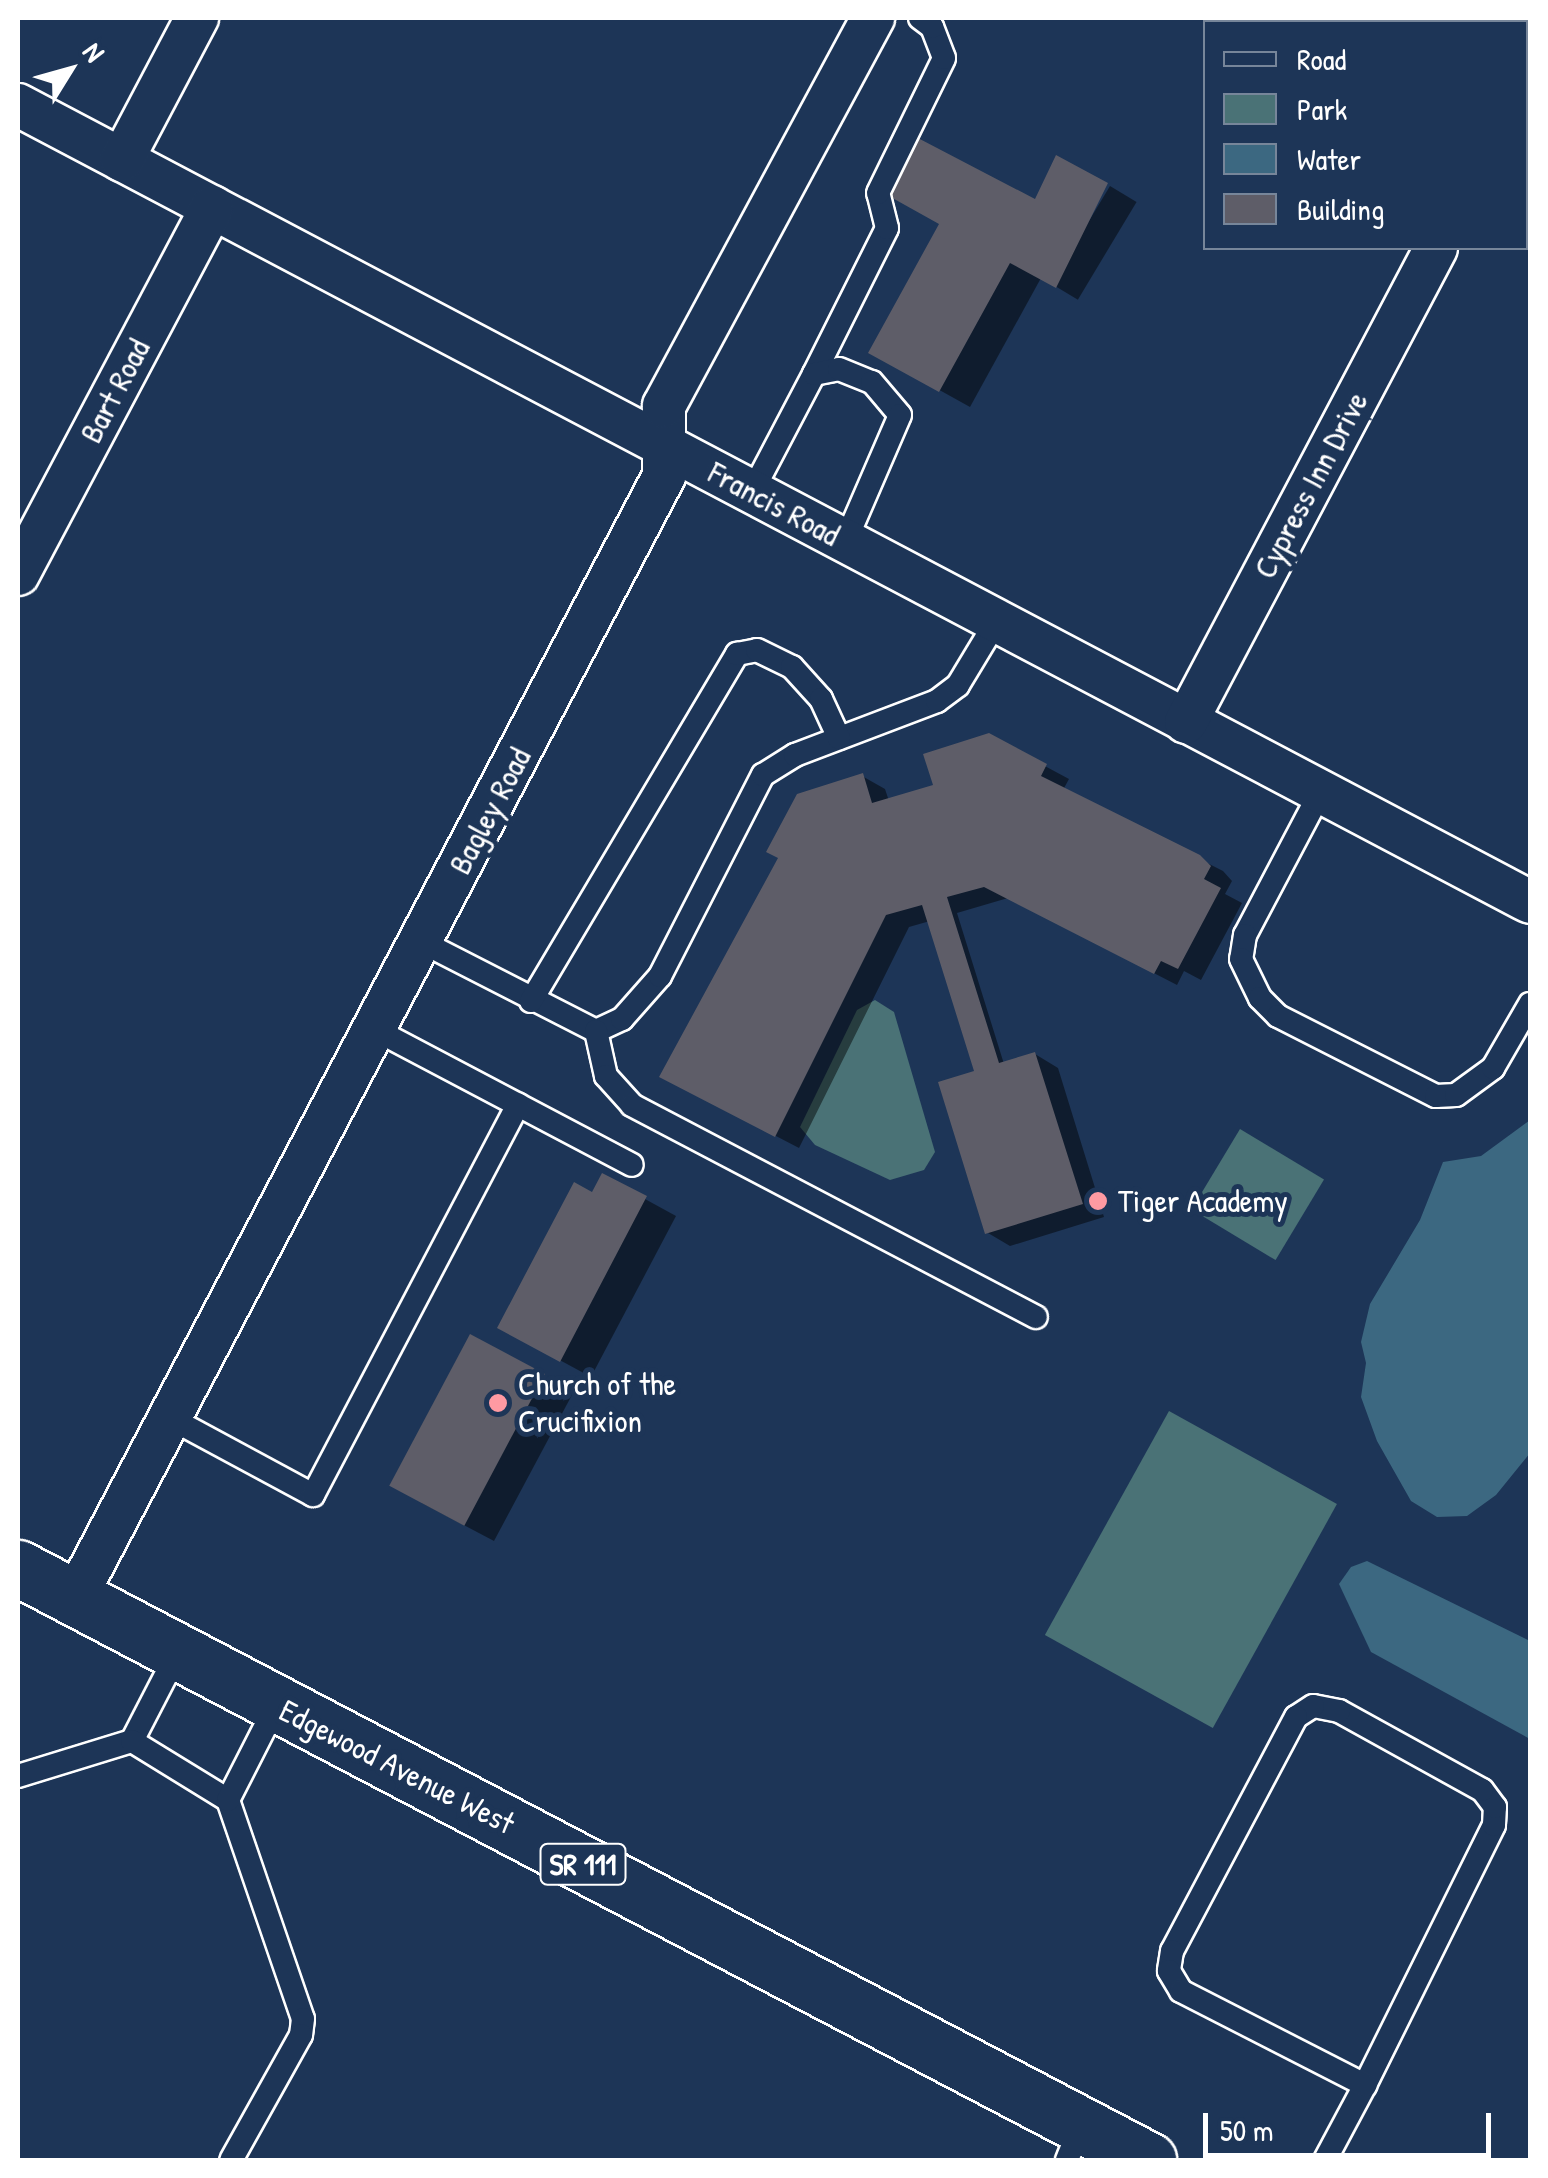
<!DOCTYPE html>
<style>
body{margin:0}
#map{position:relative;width:1548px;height:2178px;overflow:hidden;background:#1d3557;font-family:"Patrick Hand",sans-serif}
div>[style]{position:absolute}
.green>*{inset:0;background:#4a7276;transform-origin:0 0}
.water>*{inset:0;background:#3c6881}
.shadow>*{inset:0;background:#0007;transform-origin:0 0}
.building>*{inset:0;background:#5e5d68;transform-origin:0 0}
.roads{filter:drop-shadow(2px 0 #fff) drop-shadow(-2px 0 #fff) drop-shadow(0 2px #fff) drop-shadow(0 -2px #fff)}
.service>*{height:22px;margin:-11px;padding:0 11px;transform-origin:11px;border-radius:11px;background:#1d3557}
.minor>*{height:42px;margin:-21px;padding:0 21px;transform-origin:21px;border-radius:21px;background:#1d3557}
.primary>*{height:55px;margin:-27.5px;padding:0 27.5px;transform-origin:27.5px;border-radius:27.5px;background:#1d3557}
.dots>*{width:28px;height:28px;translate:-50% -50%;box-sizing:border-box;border:5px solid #1d3557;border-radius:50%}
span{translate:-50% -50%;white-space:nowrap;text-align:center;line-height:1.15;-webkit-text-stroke:10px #1d3557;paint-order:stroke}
.shield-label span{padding:2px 8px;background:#1d3557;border:2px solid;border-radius:8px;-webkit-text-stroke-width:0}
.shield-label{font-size:30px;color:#fff;font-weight:700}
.street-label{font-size:32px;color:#fff}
.poi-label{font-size:32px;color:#fff}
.left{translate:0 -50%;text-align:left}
.frame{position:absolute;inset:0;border:20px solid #fff;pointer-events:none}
.legend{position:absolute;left:1203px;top:20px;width:325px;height:230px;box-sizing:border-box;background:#1d3557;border:2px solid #77869a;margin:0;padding:12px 18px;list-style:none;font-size:30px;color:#fff}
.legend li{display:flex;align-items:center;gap:20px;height:50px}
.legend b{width:50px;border:2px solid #77869a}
.north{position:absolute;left:20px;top:20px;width:100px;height:100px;-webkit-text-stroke:8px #1d3557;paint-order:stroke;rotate:53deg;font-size:28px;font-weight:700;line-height:40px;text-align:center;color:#fff}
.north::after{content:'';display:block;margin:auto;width:35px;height:45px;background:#fff;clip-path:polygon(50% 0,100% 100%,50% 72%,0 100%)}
.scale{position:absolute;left:1203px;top:2113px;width:288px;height:45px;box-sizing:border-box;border:5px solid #fff;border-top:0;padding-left:12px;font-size:30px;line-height:35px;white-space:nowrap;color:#fff;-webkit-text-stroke:8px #1d3557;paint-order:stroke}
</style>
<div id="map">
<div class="green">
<i style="clip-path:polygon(875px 1000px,894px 1012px,935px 1152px,924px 1170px,890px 1180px,815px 1145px,800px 1127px,857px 1010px)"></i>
<i style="left:1240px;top:1129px;width:98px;height:94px;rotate:31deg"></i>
<i style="left:1169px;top:1411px;width:192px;height:256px;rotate:29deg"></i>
</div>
<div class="water">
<i style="clip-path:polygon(1530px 1120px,1530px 1453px,1496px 1495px,1467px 1516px,1437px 1517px,1411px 1501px,1377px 1441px,1361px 1397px,1366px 1363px,1361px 1342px,1370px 1304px,1420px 1220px,1443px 1162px,1481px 1156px)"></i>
<i style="clip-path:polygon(1367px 1561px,1530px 1641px,1530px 1739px,1371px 1652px,1339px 1584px,1351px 1567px)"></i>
</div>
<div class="shadow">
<i style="left:1110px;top:186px;width:31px;height:114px;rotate:31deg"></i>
<i style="clip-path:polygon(1036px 202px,1041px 278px,970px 407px,871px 352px)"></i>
<i style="clip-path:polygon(989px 736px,1069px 779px,1063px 790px,1223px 871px,1232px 881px,1225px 894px,1242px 903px,1201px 980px,1184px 971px,1177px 985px,1008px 898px,957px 913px,1004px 1064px,1035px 1054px,1058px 1068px,1104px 1217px,1010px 1246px,988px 1233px,977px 1072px,930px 921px,909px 927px,799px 1148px,685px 1089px,862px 776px,885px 789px,889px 801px,936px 786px)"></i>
<i style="clip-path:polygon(603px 1176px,676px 1216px,591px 1377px,530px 1344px)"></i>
<i style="clip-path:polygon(543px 1376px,573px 1393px,494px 1541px,422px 1503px)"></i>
</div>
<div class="building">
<i style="clip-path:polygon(916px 137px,1035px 199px,1056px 155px,1108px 183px,1056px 288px,1010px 263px,939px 392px,868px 353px,939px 224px,887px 195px)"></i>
<i style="clip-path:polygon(989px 733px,1047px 764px,1041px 776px,1200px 855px,1211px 866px,1204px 879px,1221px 888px,1178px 969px,1161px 961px,1154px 974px,984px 887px,947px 897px,999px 1063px,1035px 1052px,1083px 1204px,985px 1234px,938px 1082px,974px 1071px,922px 905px,886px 915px,775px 1137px,659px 1077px,778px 858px,766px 852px,797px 794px,863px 773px,872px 803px,933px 785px,923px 754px)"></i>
<i style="clip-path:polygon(602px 1173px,647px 1196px,560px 1362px,497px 1328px,574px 1182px,592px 1192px)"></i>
<i style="left:470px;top:1334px;width:85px;height:172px;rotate:28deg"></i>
</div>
<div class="roads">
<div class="service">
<i style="left:814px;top:374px;width:163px;rotate:-63.4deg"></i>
<i style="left:887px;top:228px;width:36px;rotate:-104deg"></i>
<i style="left:878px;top:193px;width:150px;rotate:-63.9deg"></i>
<i style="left:944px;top:58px;width:33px;rotate:-111deg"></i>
<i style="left:932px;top:27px;width:15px;rotate:-143deg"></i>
<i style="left:752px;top:492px;width:133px;rotate:-62.3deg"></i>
<i style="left:814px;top:374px;width:25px;rotate:-11deg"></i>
<i style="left:839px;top:369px;width:35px;rotate:22deg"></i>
<i style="left:872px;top:382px;width:43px;rotate:49.7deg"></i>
<i style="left:900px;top:415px;width:138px;rotate:113.4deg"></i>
<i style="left:1320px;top:793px;width:161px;rotate:117.8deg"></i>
<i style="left:1245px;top:935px;width:24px;rotate:99deg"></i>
<i style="left:1241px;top:959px;width:43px;rotate:64deg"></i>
<i style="left:1260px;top:998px;width:25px;rotate:45deg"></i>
<i style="left:1278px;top:1016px;width:177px;rotate:26.9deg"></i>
<i style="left:1436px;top:1096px;width:20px;rotate:-3deg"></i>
<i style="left:1456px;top:1095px;width:46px;rotate:-36.1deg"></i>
<i style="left:1493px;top:1068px;width:74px;rotate:-60deg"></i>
<i style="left:422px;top:942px;width:195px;rotate:27.1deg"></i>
<i style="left:596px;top:1031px;width:29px;rotate:-25deg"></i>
<i style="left:622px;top:1019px;width:57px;rotate:-48.5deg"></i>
<i style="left:660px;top:976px;width:226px;rotate:-62.9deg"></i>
<i style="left:763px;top:775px;width:38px;rotate:-32deg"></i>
<i style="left:795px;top:755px;width:152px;rotate:-20.8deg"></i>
<i style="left:937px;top:701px;width:26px;rotate:-37deg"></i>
<i style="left:958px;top:685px;width:74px;rotate:-58.9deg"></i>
<i style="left:531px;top:1001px;width:404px;rotate:-59.3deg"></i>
<i style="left:737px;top:654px;width:20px;rotate:-11deg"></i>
<i style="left:757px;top:650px;width:39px;rotate:26deg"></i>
<i style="left:792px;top:667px;width:43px;rotate:47.8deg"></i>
<i style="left:821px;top:699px;width:43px;rotate:65.2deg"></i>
<i style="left:376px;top:1030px;width:289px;rotate:27.8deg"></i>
<i style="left:596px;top:1031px;width:46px;rotate:77.5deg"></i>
<i style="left:606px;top:1076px;width:39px;rotate:48deg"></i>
<i style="left:632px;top:1105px;width:456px;rotate:27.7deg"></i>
<i style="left:172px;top:1419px;width:160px;rotate:28.3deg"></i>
<i style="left:313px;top:1495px;width:441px;rotate:-62.3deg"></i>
<i style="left:132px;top:1741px;width:100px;rotate:-62.7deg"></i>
<i style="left:18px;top:1776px;width:119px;rotate:-17.1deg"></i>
<i style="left:132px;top:1741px;width:113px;rotate:31.6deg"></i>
<i style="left:228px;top:1800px;width:231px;rotate:71.1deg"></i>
<i style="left:303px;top:2019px;width:16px;rotate:97deg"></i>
<i style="left:301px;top:2035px;width:143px;rotate:119.2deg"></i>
<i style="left:228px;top:1800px;width:108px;rotate:-63deg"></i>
<i style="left:1067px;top:2160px;width:38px;rotate:-68deg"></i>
<i style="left:1325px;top:2160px;width:85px;rotate:-61.9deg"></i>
<i style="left:1365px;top:2085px;width:290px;rotate:-63.6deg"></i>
<i style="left:1494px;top:1825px;width:18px;rotate:-87deg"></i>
<i style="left:1495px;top:1807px;width:21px;rotate:-127deg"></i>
<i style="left:1482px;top:1790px;width:163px;rotate:-151.1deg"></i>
<i style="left:1339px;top:1711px;width:26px;rotate:-169deg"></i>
<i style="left:1313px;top:1706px;width:20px;rotate:147deg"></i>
<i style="left:1296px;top:1717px;width:265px;rotate:117.9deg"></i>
<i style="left:1172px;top:1951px;width:20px;rotate:99deg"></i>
<i style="left:1169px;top:1971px;width:23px;rotate:59deg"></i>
<i style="left:1181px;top:1991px;width:207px;rotate:27.1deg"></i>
</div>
<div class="minor">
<i style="left:1526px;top:79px;width:11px;rotate:-68deg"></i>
<i style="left:18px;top:105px;width:1709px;rotate:27.79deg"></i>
<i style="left:122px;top:160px;width:161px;rotate:-62.2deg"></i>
<i style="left:18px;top:574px;width:415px;rotate:-62.1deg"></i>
<i style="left:1186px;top:722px;width:536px;rotate:-62.19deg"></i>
<i style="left:75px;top:1598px;width:1267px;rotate:-62.3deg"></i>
<i style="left:664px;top:476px;width:70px;rotate:-90deg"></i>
<i style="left:664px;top:406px;width:441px;rotate:-61.7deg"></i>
</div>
<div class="primary">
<i style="left:18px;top:1568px;width:1276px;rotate:27.65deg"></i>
</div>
</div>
<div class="dots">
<i style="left:1098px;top:1201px;background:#ff9aa2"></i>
<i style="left:498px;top:1403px;background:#ff9aa2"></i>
</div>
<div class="shield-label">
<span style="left:583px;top:1864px">SR 111</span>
</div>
<div class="street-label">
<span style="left:115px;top:391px;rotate:-62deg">Bart Road</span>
<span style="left:1311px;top:485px;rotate:-62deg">Cypress Inn Drive</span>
<span style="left:774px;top:504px;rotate:28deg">Francis Road</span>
<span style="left:490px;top:811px;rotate:-62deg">Bagley Road</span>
<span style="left:397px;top:1767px;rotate:27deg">Edgewood Avenue West</span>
</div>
<div class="poi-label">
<span class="left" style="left:1118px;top:1201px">Tiger Academy</span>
<span class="left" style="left:518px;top:1403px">Church of the<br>Crucifixion</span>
</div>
<div class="frame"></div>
<ul class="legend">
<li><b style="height:12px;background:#1d3557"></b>Road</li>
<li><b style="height:28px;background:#4a7276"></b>Park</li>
<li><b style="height:28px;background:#3c6881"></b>Water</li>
<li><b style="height:28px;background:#5e5d68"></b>Building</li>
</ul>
<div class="north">N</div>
<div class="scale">50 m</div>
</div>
